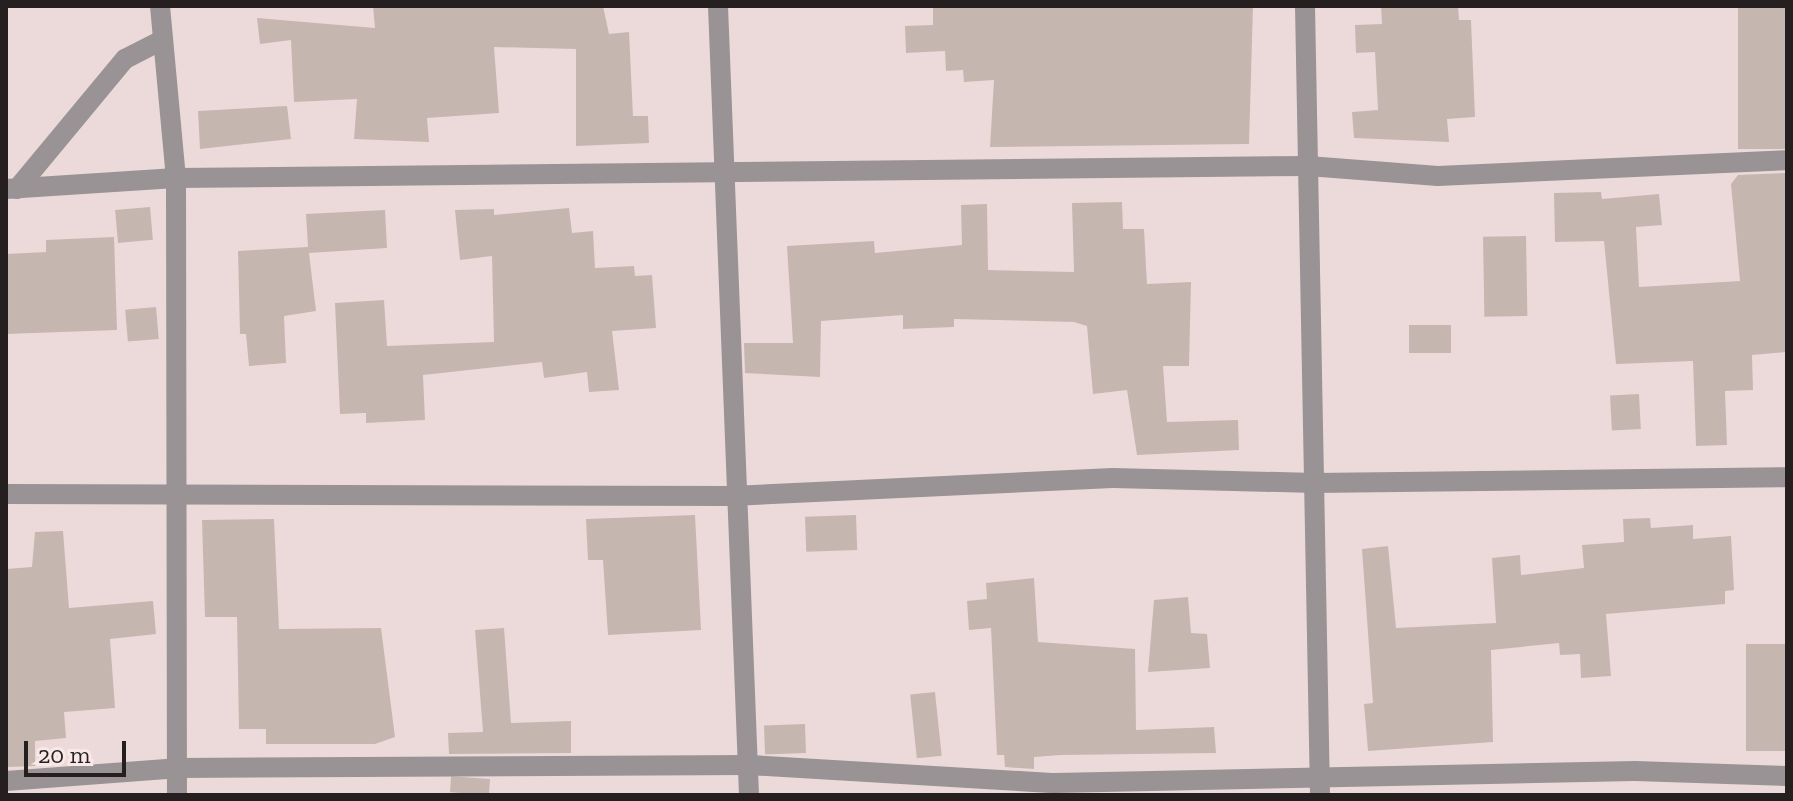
<!DOCTYPE html>
<style>
body{margin:0}
#map{position:relative;width:1793px;height:801px;overflow:hidden;background:#ecdadb;font-family:"Zilla Slab",serif}
div>[style]{position:absolute}
.building>*{inset:0;background:#c5b7b0;transform-origin:0 0}
.street>*{height:20px;margin:-10px;padding:0 10px;transform-origin:10px;border-radius:10px;background:#999396}
span{translate:-50% -50%;white-space:nowrap;text-align:center;line-height:1.15;-webkit-text-stroke:6px #f9e8e8;paint-order:stroke}
.frame{position:absolute;inset:0;border:8px solid #261f20;pointer-events:none}
.scale{position:absolute;left:24px;top:741px;width:102px;height:36px;box-sizing:border-box;border:4px solid #261f20;border-top:0;padding-left:10px;font-size:24px;line-height:28px;white-space:nowrap;color:#261f20;-webkit-text-stroke:6px #f9e8e8;paint-order:stroke}
</style>
<div id="map">
<div class="building">
<i style="clip-path:polygon(373px 6px,603px 6px,609px 34px,629px 32px,633px 116px,648px 116px,649px 143px,576px 146px,576px 49px,494px 47px,499px 113px,427px 118px,429px 142px,354px 139px,357px 99px,294px 102px,291px 40px,260px 44px,257px 18px,375px 28px)"></i>
<i style="clip-path:polygon(933px 6px,1253px 6px,1249px 144px,990px 147px,994px 80px,964px 82px,963px 70px,946px 71px,945px 51px,906px 53px,905px 26px,933px 25px)"></i>
<i style="clip-path:polygon(1381px 6px,1458px 6px,1459px 20px,1471px 20px,1475px 117px,1447px 119px,1449px 142px,1354px 138px,1352px 112px,1378px 110px,1375px 52px,1356px 53px,1355px 25px,1382px 24px)"></i>
<i style="left:1738px;top:6px;width:49px;height:143px"></i>
<i style="clip-path:polygon(287px 106px,291px 139px,200px 149px,198px 111px)"></i>
<i style="clip-path:polygon(1787px 173px,1787px 352px,1752px 355px,1753px 390px,1725px 391px,1727px 445px,1696px 446px,1693px 361px,1616px 364px,1604px 241px,1555px 242px,1554px 193px,1601px 192px,1602px 199px,1659px 194px,1662px 225px,1636px 227px,1639px 287px,1740px 281px,1731px 184px,1738px 175px)"></i>
<i style="clip-path:polygon(1122px 202px,1123px 229px,1144px 229px,1147px 284px,1191px 282px,1189px 366px,1163px 366px,1167px 422px,1238px 420px,1239px 450px,1137px 455px,1127px 390px,1093px 394px,1087px 326px,1074px 322px,954px 319px,954px 327px,903px 329px,903px 315px,821px 321px,820px 377px,745px 373px,744px 343px,793px 343px,787px 246px,874px 241px,875px 253px,962px 245px,961px 205px,987px 204px,988px 270px,1074px 272px,1072px 203px)"></i>
<i style="left:150px;top:207px;width:33px;height:35px;rotate:85deg"></i>
<i style="clip-path:polygon(569px 208px,572px 233px,593px 231px,595px 268px,634px 266px,635px 276px,652px 275px,656px 328px,612px 331px,619px 390px,589px 392px,587px 372px,544px 378px,542px 362px,423px 375px,425px 420px,366px 423px,366px 413px,340px 414px,335px 303px,384px 300px,387px 346px,494px 342px,492px 256px,460px 260px,455px 210px,494px 209px,494px 215px)"></i>
<i style="clip-path:polygon(385px 210px,387px 248px,309px 253px,316px 311px,284px 316px,286px 363px,249px 366px,246px 334px,240px 334px,238px 251px,308px 247px,306px 214px)"></i>
<i style="left:1526px;top:236px;width:80px;height:43px;rotate:89deg"></i>
<i style="clip-path:polygon(114px 237px,117px 330px,6px 334px,6px 254px,46px 252px,46px 240px)"></i>
<i style="left:156px;top:307px;width:32px;height:31px;rotate:85deg"></i>
<i style="left:1409px;top:325px;width:42px;height:28px"></i>
<i style="left:1639px;top:394px;width:35px;height:29px;rotate:87deg"></i>
<i style="clip-path:polygon(695px 515px,701px 630px,608px 635px,603px 560px,588px 560px,586px 519px)"></i>
<i style="left:856px;top:515px;width:35px;height:51px;rotate:88deg"></i>
<i style="clip-path:polygon(1650px 518px,1651px 528px,1693px 525px,1693px 539px,1731px 536px,1734px 590px,1725px 591px,1725px 604px,1606px 614px,1611px 676px,1581px 678px,1580px 654px,1560px 655px,1559px 643px,1491px 650px,1493px 742px,1368px 751px,1364px 704px,1373px 703px,1362px 549px,1388px 546px,1396px 628px,1496px 623px,1492px 558px,1520px 555px,1521px 575px,1584px 568px,1582px 545px,1624px 542px,1623px 519px)"></i>
<i style="clip-path:polygon(274px 519px,279px 629px,381px 628px,395px 737px,375px 744px,266px 744px,266px 729px,239px 729px,237px 617px,205px 617px,202px 520px)"></i>
<i style="clip-path:polygon(63px 531px,69px 608px,153px 601px,156px 634px,110px 639px,115px 708px,64px 712px,66px 738px,35px 741px,35px 766px,8px 767px,6px 569px,32px 567px,35px 532px)"></i>
<i style="clip-path:polygon(1034px 578px,1038px 642px,1135px 649px,1136px 730px,1214px 727px,1216px 753px,1061px 755px,1034px 757px,1034px 769px,1005px 767px,1004px 755px,997px 755px,991px 628px,969px 630px,967px 601px,987px 599px,986px 583px)"></i>
<i style="clip-path:polygon(1188px 597px,1191px 633px,1207px 634px,1210px 668px,1148px 672px,1154px 600px)"></i>
<i style="clip-path:polygon(504px 628px,511px 723px,571px 721px,571px 753px,449px 754px,448px 733px,483px 732px,475px 630px)"></i>
<i style="left:1787px;top:644px;width:107px;height:41px;rotate:90deg"></i>
<i style="left:935px;top:692px;width:64px;height:25px;rotate:84deg"></i>
<i style="left:805px;top:724px;width:29px;height:41px;rotate:88deg"></i>
<i style="left:490px;top:779px;width:16px;height:39px;rotate:94deg"></i>
</div>
<div class="street">
<i style="left:160px;top:6px;width:173px;rotate:84.7deg"></i>
<i style="left:176px;top:178px;width:617px;rotate:89.91deg"></i>
<i style="left:718px;top:6px;width:790px;rotate:87.75deg"></i>
<i style="left:1305px;top:6px;width:789px;rotate:88.91deg"></i>
<i style="left:6px;top:189px;width:170px;rotate:-3.7deg"></i>
<i style="left:176px;top:178px;width:1132px;rotate:-0.61deg"></i>
<i style="left:1308px;top:166px;width:130px;rotate:4.4deg"></i>
<i style="left:1438px;top:176px;width:349px;rotate:-2.6deg"></i>
<i style="left:17px;top:189px;width:169px;rotate:-50.3deg"></i>
<i style="left:125px;top:59px;width:37px;rotate:-27deg"></i>
<i style="left:6px;top:494px;width:726px;rotate:0.16deg"></i>
<i style="left:732px;top:496px;width:381px;rotate:-2.7deg"></i>
<i style="left:1113px;top:478px;width:201px;rotate:1.4deg"></i>
<i style="left:1314px;top:483px;width:473px;rotate:-0.7deg"></i>
<i style="left:6px;top:781px;width:171px;rotate:-4.3deg"></i>
<i style="left:177px;top:768px;width:572px;rotate:-0.3deg"></i>
<i style="left:749px;top:765px;width:307px;rotate:3.4deg"></i>
<i style="left:1055px;top:783px;width:580px;rotate:-1.19deg"></i>
<i style="left:1635px;top:771px;width:152px;rotate:1.9deg"></i>
</div>
<div class="frame"></div>
<div class="scale">20 m</div>
</div>
